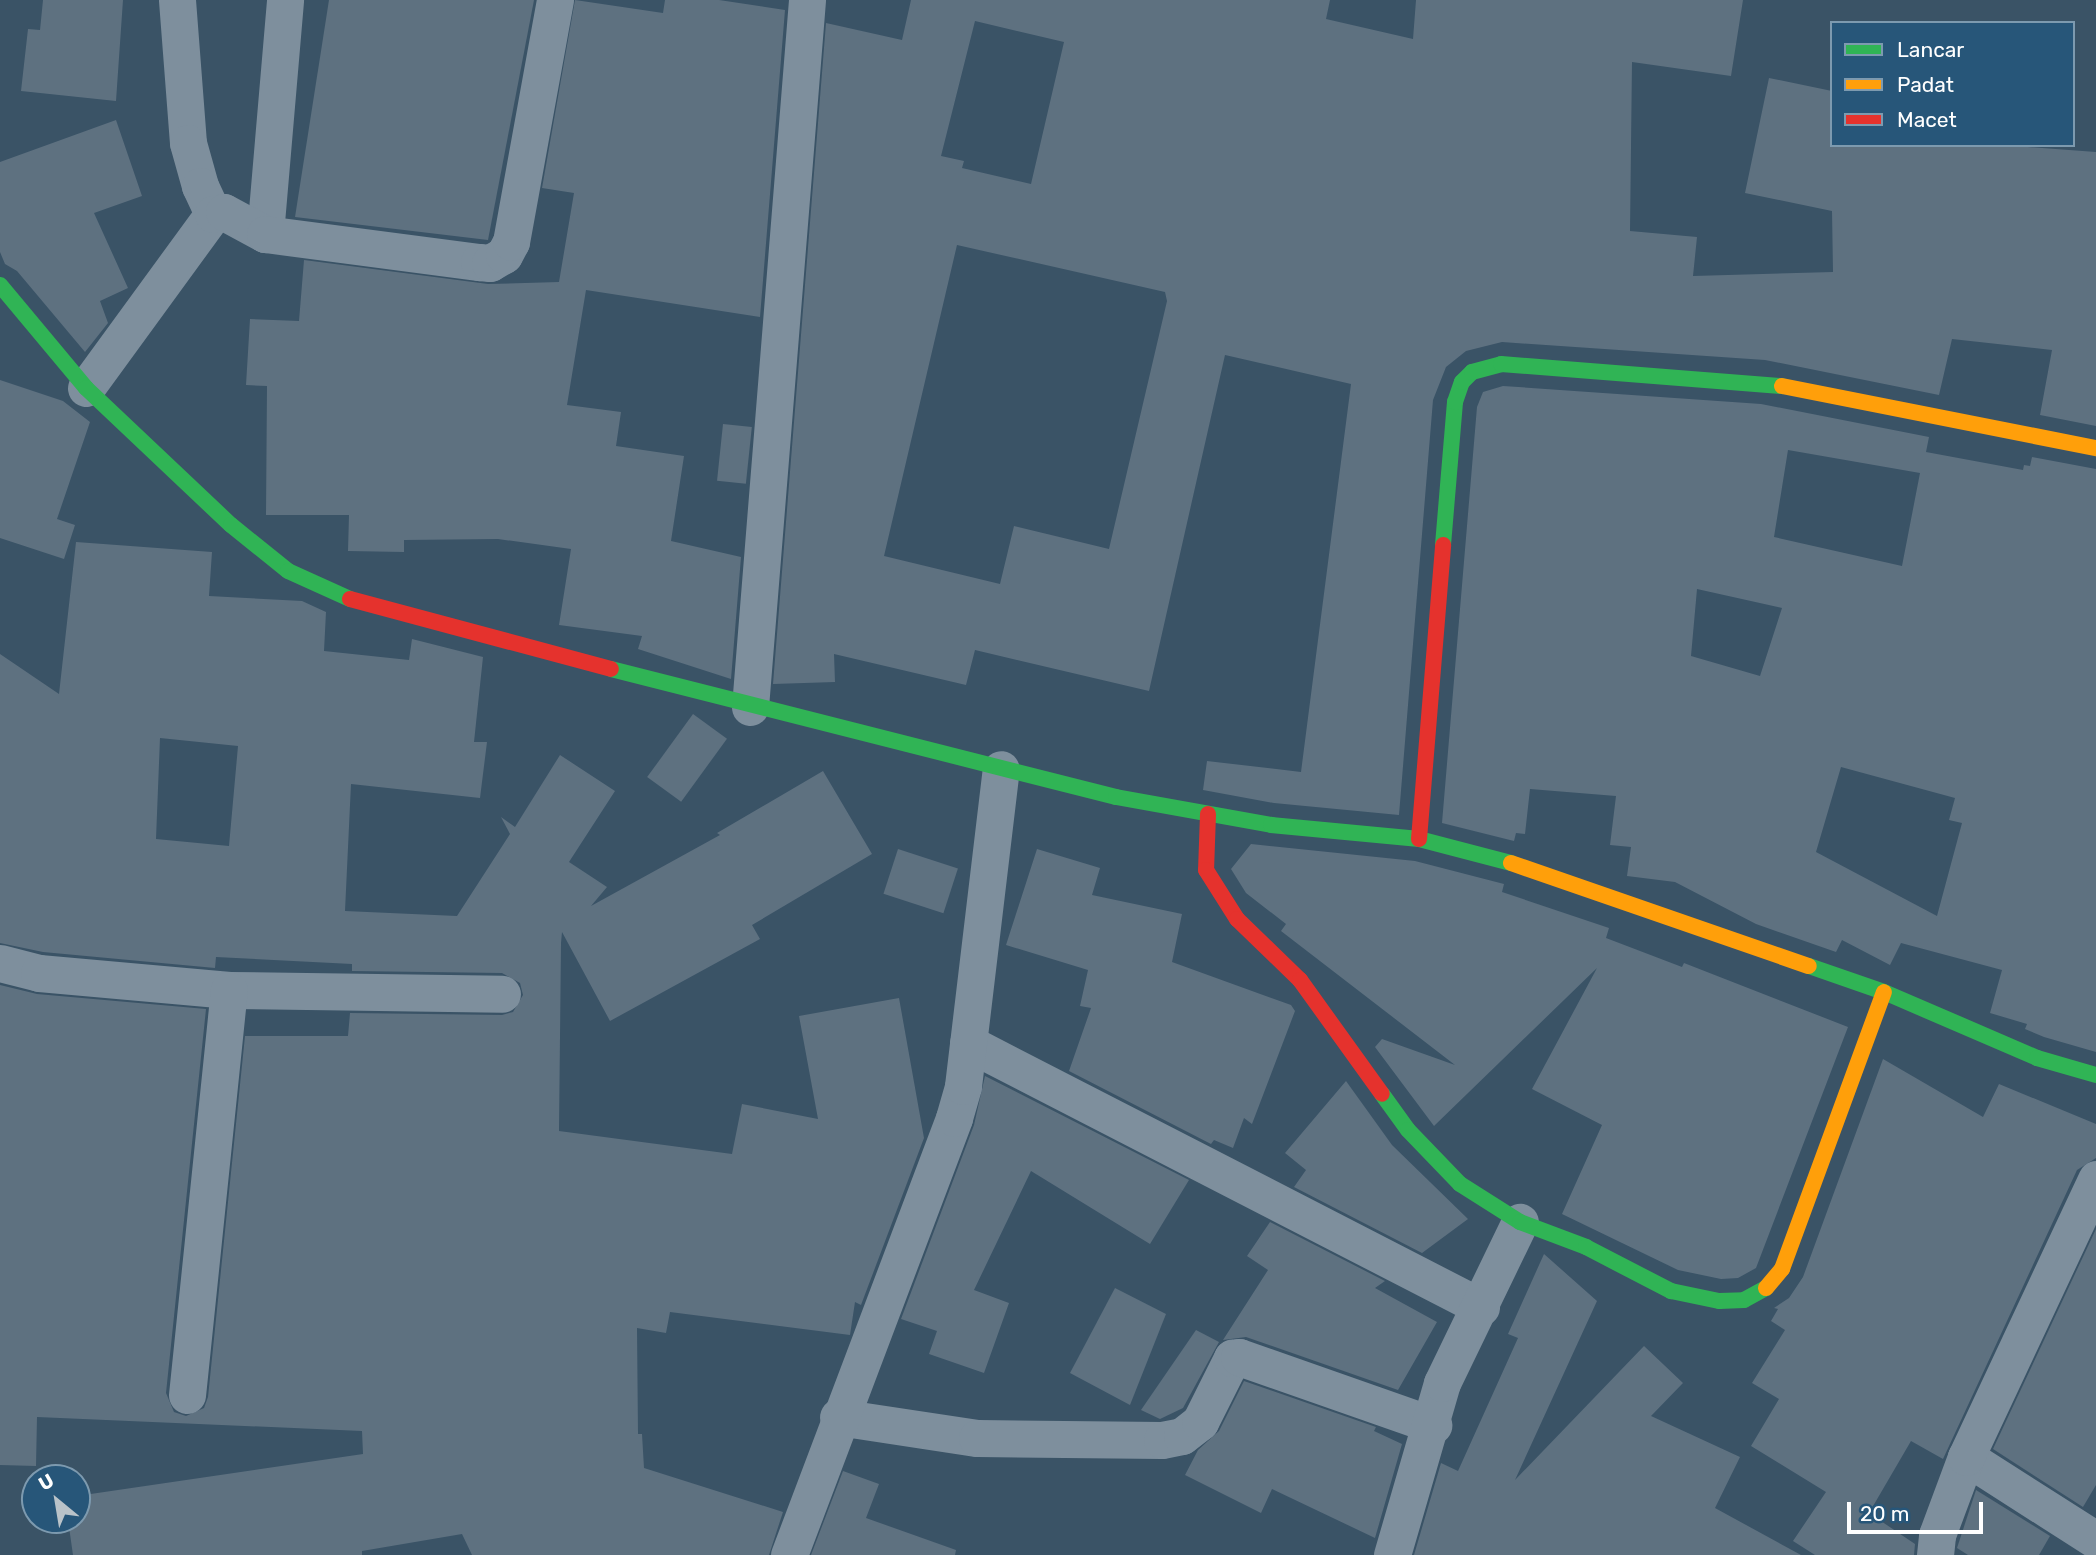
<!DOCTYPE html>
<style>
body{margin:0}
#map{position:relative;width:2096px;height:1555px;overflow:hidden;background:#3a5366;font-family:Rubik,sans-serif}
div>[style]{position:absolute}
.building>*{inset:0;background:#5e7180;transform-origin:0 0}
.street>*{height:37px;margin:-18.5px;padding:0 18.5px;transform-origin:18.5px;border-radius:18.5px;background:#7e8f9d}
.fast>*{height:16px;margin:-8px;padding:0 8px;transform-origin:8px;border-radius:8px;background:#30b455}
.slow>*{height:16px;margin:-8px;padding:0 8px;transform-origin:8px;border-radius:8px;background:#ff9f0a}
.jam>*{height:16px;margin:-8px;padding:0 8px;transform-origin:8px;border-radius:8px;background:#e5322d}
span{translate:-50% -50%;white-space:nowrap;text-align:center;line-height:1.15;-webkit-text-stroke:5px #275679;paint-order:stroke}
.legend{position:absolute;left:1830px;top:21px;width:245px;height:126px;box-sizing:border-box;background:#275679;border:2px solid #7d9aaf;margin:0;padding:9px 12px;list-style:none;font-size:21px;color:#fff}
.legend li{display:flex;align-items:center;gap:14px;height:35px}
.legend b{width:35px;border:2px solid #7d9aaf}
.north{position:absolute;left:21px;top:1464px;width:70px;height:70px;box-sizing:border-box;background:#275679;border:2px solid #7d9aaf;border-radius:50%;rotate:330deg;font-size:19px;font-weight:700;line-height:28px;text-align:center;color:#fff}
.north::after{content:'';display:block;margin:auto;width:24px;height:32px;background:#bac3c9;clip-path:polygon(50% 0,100% 100%,50% 72%,0 100%)}
.scale{position:absolute;left:1847px;top:1502px;width:136px;height:32px;box-sizing:border-box;border:4px solid #fff;border-top:0;padding-left:9px;font-size:21px;line-height:24px;white-space:nowrap;color:#fff;-webkit-text-stroke:5px #275679;paint-order:stroke}
</style>
<div id="map">
<div class="building">
<i style="clip-path:polygon(43px 0,123px 0,116px 101px,21px 91px,28px 29px,40px 30px)"></i>
<i style="clip-path:polygon(329px 0,534px 0,488px 240px,295px 217px)"></i>
<i style="clip-path:polygon(575px 0,663px 13px,665px 0,719px 0,785px 10px,760px 317px,586px 290px,567px 405px,621px 412px,616px 446px,684px 456px,671px 541px,741px 557px,731px 679px,638px 649px,642px 636px,559px 625px,571px 549px,498px 539px,404px 540px,404px 552px,348px 551px,349px 515px,266px 515px,267px 386px,246px 385px,250px 319px,299px 321px,304px 260px,488px 284px,559px 282px,574px 193px,542px 188px)"></i>
<i style="clip-path:polygon(evenodd,911px 0,1330px 0,1326px 19px,1413px 39px,1416px 0,1743px 0,1731px 76px,1632px 62px,1630px 231px,1697px 237px,1693px 276px,1833px 272px,1832px 211px,1745px 193px,1769px 78px,1832px 91px,1832px 145px,2001px 145px,2096px 152px,2096px 426px,2040px 415px,2052px 350px,1952px 339px,1939px 395px,1765px 360px,1502px 342px,1466px 351px,1446px 367px,1433px 400px,1399px 815px,1274px 803px,1203px 790px,1207px 761px,1301px 772px,1351px 384px,1225px 355px,1149px 691px,975px 650px,966px 685px,834px 654px,835px 682px,773px 684px,826px 23px,902px 40px,911px 0,975px 21px,1064px 42px,1031px 184px,962px 168px,964px 161px,941px 156px,975px 21px,911px 0,957px 245px,1165px 292px,1167px 301px,1109px 549px,1014px 526px,1000px 584px,884px 556px,957px 245px)"></i>
<i style="clip-path:polygon(116px 120px,142px 196px,94px 213px,128px 288px,100px 301px,108px 323px,85px 352px,17px 271px,5px 264px,0 252px,0 162px)"></i>
<i style="clip-path:polygon(0 380px,63px 401px,90px 422px,57px 519px,75px 525px,64px 559px,0 538px)"></i>
<i style="clip-path:polygon(evenodd,1503px 386px,1761px 404px,1929px 437px,1926px 452px,2023px 470px,2024px 465px,2030px 466px,2032px 457px,2096px 469px,2096px 1052px,2044px 1037px,2025px 1029px,2027px 1024px,1990px 1013px,2002px 970px,1901px 943px,1890px 965px,1842px 940px,1836px 952px,1756px 924px,1675px 882px,1627px 876px,1631px 847px,1610px 845px,1616px 796px,1530px 789px,1525px 834px,1516px 833px,1514px 841px,1442px 823px,1477px 407px,1483px 392px,1503px 386px,1788px 450px,1920px 473px,1902px 566px,1774px 537px,1788px 450px,1503px 386px,1697px 589px,1782px 608px,1760px 676px,1691px 656px,1697px 589px,1503px 386px,1841px 767px,1955px 798px,1949px 820px,1962px 823px,1937px 916px,1816px 852px,1841px 767px)"></i>
<i style="left:723px;top:424px;width:29px;height:57px;rotate:6deg"></i>
<i style="clip-path:polygon(evenodd,76px 542px,212px 552px,209px 596px,302px 601px,326px 612px,324px 651px,409px 660px,412px 639px,483px 657px,474px 742px,487px 742px,480px 798px,351px 784px,345px 911px,457px 916px,510px 834px,501px 817px,515px 827px,560px 755px,615px 791px,569px 862px,607px 887px,591px 906px,720px 835px,717px 833px,823px 771px,872px 854px,752px 925px,760px 939px,610px 1021px,562px 932px,561px 943px,559px 1131px,732px 1154px,742px 1104px,818px 1119px,799px 1016px,899px 998px,924px 1138px,861px 1305px,855px 1302px,850px 1335px,670px 1312px,666px 1333px,637px 1328px,638px 1434px,642px 1434px,644px 1468px,783px 1512px,769px 1555px,472px 1555px,462px 1534px,362px 1551px,362px 1555px,73px 1555px,68px 1520px,77px 1520px,77px 1496px,363px 1454px,362px 1431px,37px 1417px,36px 1466px,0 1465px,0 985px,37px 994px,206px 1009px,166px 1393px,174px 1412px,186px 1416px,204px 1408px,208px 1397px,245px 1036px,348px 1036px,350px 1013px,502px 1015px,513px 1012px,523px 995px,520px 983px,502px 973px,352px 971px,352px 964px,216px 957px,215px 968px,43px 952px,0 943px,0 654px,59px 694px,76px 542px,160px 738px,238px 746px,229px 846px,156px 839px,160px 738px)"></i>
<i style="left:693px;top:714px;width:42px;height:78px;rotate:36deg"></i>
<i style="clip-path:polygon(1251px 844px,1415px 861px,1504px 884px,1502px 892px,1609px 928px,1606px 938px,1682px 967px,1684px 963px,1848px 1027px,1756px 1268px,1738px 1278px,1721px 1279px,1678px 1270px,1562px 1214px,1602px 1125px,1532px 1089px,1597px 968px,1434px 1126px,1375px 1047px,1382px 1039px,1455px 1065px,1281px 931px,1286px 924px,1246px 893px,1231px 869px)"></i>
<i style="left:898px;top:849px;width:63px;height:47px;rotate:18deg"></i>
<i style="clip-path:polygon(1037px 849px,1100px 868px,1092px 895px,1182px 914px,1172px 962px,1291px 1005px,1295px 1011px,1252px 1124px,1244px 1118px,1233px 1148px,1214px 1140px,1211px 1144px,1069px 1071px,1091px 1008px,1080px 1006px,1088px 970px,1006px 945px)"></i>
<i style="clip-path:polygon(1883px 1059px,1983px 1117px,1999px 1084px,2096px 1124px,2096px 1158px,2077px 1170px,1943px 1459px,1911px 1441px,1869px 1513px,1915px 1544px,1914px 1555px,1815px 1555px,1793px 1541px,1826px 1492px,1751px 1446px,1779px 1399px,1752px 1383px,1785px 1330px,1771px 1321px,1778px 1309px,1774px 1308px,1789px 1298px,1803px 1277px)"></i>
<i style="clip-path:polygon(985px 1076px,1189px 1180px,1150px 1244px,1031px 1171px,974px 1290px,1009px 1303px,984px 1373px,929px 1354px,937px 1331px,901px 1319px,974px 1125px)"></i>
<i style="clip-path:polygon(1346px 1081px,1392px 1145px,1468px 1219px,1422px 1253px,1294px 1187px,1306px 1170px,1285px 1153px)"></i>
<i style="clip-path:polygon(1270px 1222px,1385px 1281px,1375px 1288px,1437px 1322px,1398px 1390px,1246px 1337px,1223px 1340px,1268px 1270px,1247px 1256px)"></i>
<i style="clip-path:polygon(2096px 1229px,2096px 1485px,2083px 1507px,1993px 1449px)"></i>
<i style="clip-path:polygon(1544px 1254px,1597px 1301px,1515px 1480px,1644px 1346px,1683px 1383px,1651px 1416px,1740px 1457px,1715px 1508px,1801px 1555px,1414px 1555px,1441px 1463px,1458px 1471px,1518px 1338px,1508px 1334px)"></i>
<i style="clip-path:polygon(1115px 1288px,1166px 1314px,1130px 1405px,1070px 1373px)"></i>
<i style="clip-path:polygon(1196px 1330px,1219px 1342px,1183px 1408px,1160px 1419px,1141px 1410px)"></i>
<i style="clip-path:polygon(1244px 1381px,1376px 1427px,1374px 1431px,1402px 1444px,1375px 1538px,1272px 1489px,1261px 1513px,1185px 1475px,1198px 1450px,1219px 1431px)"></i>
<i style="clip-path:polygon(843px 1471px,879px 1484px,866px 1518px,956px 1550px,955px 1555px,811px 1555px)"></i>
<i style="clip-path:polygon(1976px 1490px,2050px 1536px,2039px 1555px,1968px 1555px,1957px 1548px)"></i>
</div>
<div class="street">
<i style="left:177px;top:0;width:143px;rotate:85.6deg"></i>
<i style="left:188px;top:143px;width:45px;rotate:74.4deg"></i>
<i style="left:200px;top:186px;width:31px;rotate:65deg"></i>
<i style="left:265px;top:234px;width:235px;rotate:-85.1deg"></i>
<i style="left:86px;top:388px;width:215px;rotate:-53.9deg"></i>
<i style="left:213px;top:214px;width:11px;rotate:-10deg"></i>
<i style="left:224px;top:212px;width:47px;rotate:28.2deg"></i>
<i style="left:265px;top:234px;width:216px;rotate:7.5deg"></i>
<i style="left:479px;top:262px;width:11px;rotate:5deg"></i>
<i style="left:490px;top:263px;width:16px;rotate:-30deg"></i>
<i style="left:504px;top:255px;width:15px;rotate:-62deg"></i>
<i style="left:511px;top:242px;width:246px;rotate:-79.7deg"></i>
<i style="left:750px;top:707px;width:709px;rotate:-85.39deg"></i>
<i style="left:0;top:963px;width:40px;rotate:14.4deg"></i>
<i style="left:39px;top:973px;width:191px;rotate:5.1deg"></i>
<i style="left:229px;top:990px;width:273px;rotate:0.8deg"></i>
<i style="left:968px;top:1043px;width:577px;rotate:27.23deg"></i>
<i style="left:187px;top:1395px;width:407px;rotate:-84.1deg"></i>
<i style="left:838px;top:1417px;width:141px;rotate:8.6deg"></i>
<i style="left:977px;top:1438px;width:185px;rotate:0.6deg"></i>
<i style="left:1162px;top:1440px;width:20px;rotate:-11deg"></i>
<i style="left:1182px;top:1436px;width:23px;rotate:-38deg"></i>
<i style="left:1200px;top:1422px;width:72px;rotate:-63.4deg"></i>
<i style="left:1232px;top:1358px;width:7px;rotate:-8deg"></i>
<i style="left:1239px;top:1357px;width:206px;rotate:19.3deg"></i>
<i style="left:1966px;top:1457px;width:154px;rotate:32.6deg"></i>
<i style="left:789px;top:1555px;width:467px;rotate:-69.3deg"></i>
<i style="left:954px;top:1118px;width:33px;rotate:-74deg"></i>
<i style="left:963px;top:1086px;width:319px;rotate:-83.2deg"></i>
<i style="left:1392px;top:1555px;width:179px;rotate:-73.8deg"></i>
<i style="left:1442px;top:1383px;width:179px;rotate:-64.2deg"></i>
<i style="left:1935px;top:1555px;width:20px;rotate:-84deg"></i>
<i style="left:1937px;top:1535px;width:83px;rotate:-69.6deg"></i>
<i style="left:1966px;top:1457px;width:307px;rotate:-64.9deg"></i>
</div>
<div class="fast">
<i style="left:0;top:285px;width:134px;rotate:50.1deg"></i>
<i style="left:86px;top:388px;width:199px;rotate:43.4deg"></i>
<i style="left:231px;top:525px;width:73px;rotate:38.9deg"></i>
<i style="left:288px;top:571px;width:68px;rotate:24.3deg"></i>
<i style="left:1443px;top:545px;width:144px;rotate:-85.2deg"></i>
<i style="left:1455px;top:402px;width:21px;rotate:-71deg"></i>
<i style="left:1462px;top:382px;width:14px;rotate:-45deg"></i>
<i style="left:1472px;top:372px;width:30px;rotate:-15deg"></i>
<i style="left:1501px;top:364px;width:282px;rotate:4.5deg"></i>
<i style="left:611px;top:669px;width:521px;rotate:14.22deg"></i>
<i style="left:1116px;top:797px;width:158px;rotate:10.2deg"></i>
<i style="left:1271px;top:825px;width:149px;rotate:5.4deg"></i>
<i style="left:1419px;top:839px;width:95px;rotate:14.6deg"></i>
<i style="left:1809px;top:966px;width:79px;rotate:19.1deg"></i>
<i style="left:1884px;top:992px;width:167px;rotate:23.3deg"></i>
<i style="left:2037px;top:1058px;width:61px;rotate:16.1deg"></i>
<i style="left:1382px;top:1094px;width:44px;rotate:54.2deg"></i>
<i style="left:1408px;top:1130px;width:75px;rotate:46.1deg"></i>
<i style="left:1460px;top:1184px;width:71px;rotate:32.3deg"></i>
<i style="left:1520px;top:1222px;width:71px;rotate:20.7deg"></i>
<i style="left:1586px;top:1247px;width:96px;rotate:27.4deg"></i>
<i style="left:1671px;top:1291px;width:49px;rotate:11.8deg"></i>
<i style="left:1719px;top:1301px;width:25px;rotate:-2deg"></i>
<i style="left:1744px;top:1300px;width:25px;rotate:-29deg"></i>
</div>
<div class="slow">
<i style="left:1782px;top:386px;width:320px;rotate:11.2deg"></i>
<i style="left:1511px;top:863px;width:315px;rotate:19.1deg"></i>
<i style="left:1766px;top:1288px;width:25px;rotate:-50deg"></i>
<i style="left:1782px;top:1269px;width:295px;rotate:-69.8deg"></i>
</div>
<div class="jam">
<i style="left:350px;top:599px;width:270px;rotate:15deg"></i>
<i style="left:1208px;top:814px;width:56px;rotate:92deg"></i>
<i style="left:1206px;top:870px;width:58px;rotate:57.7deg"></i>
<i style="left:1237px;top:919px;width:88px;rotate:44.1deg"></i>
<i style="left:1300px;top:980px;width:140px;rotate:54.3deg"></i>
<i style="left:1419px;top:839px;width:295px;rotate:-85.3deg"></i>
</div>
<ul class="legend">
<li><b style="height:9px;background:#30b455"></b>Lancar</li>
<li><b style="height:9px;background:#ff9f0a"></b>Padat</li>
<li><b style="height:9px;background:#e5322d"></b>Macet</li>
</ul>
<div class="north">U</div>
<div class="scale">20 m</div>
</div>
